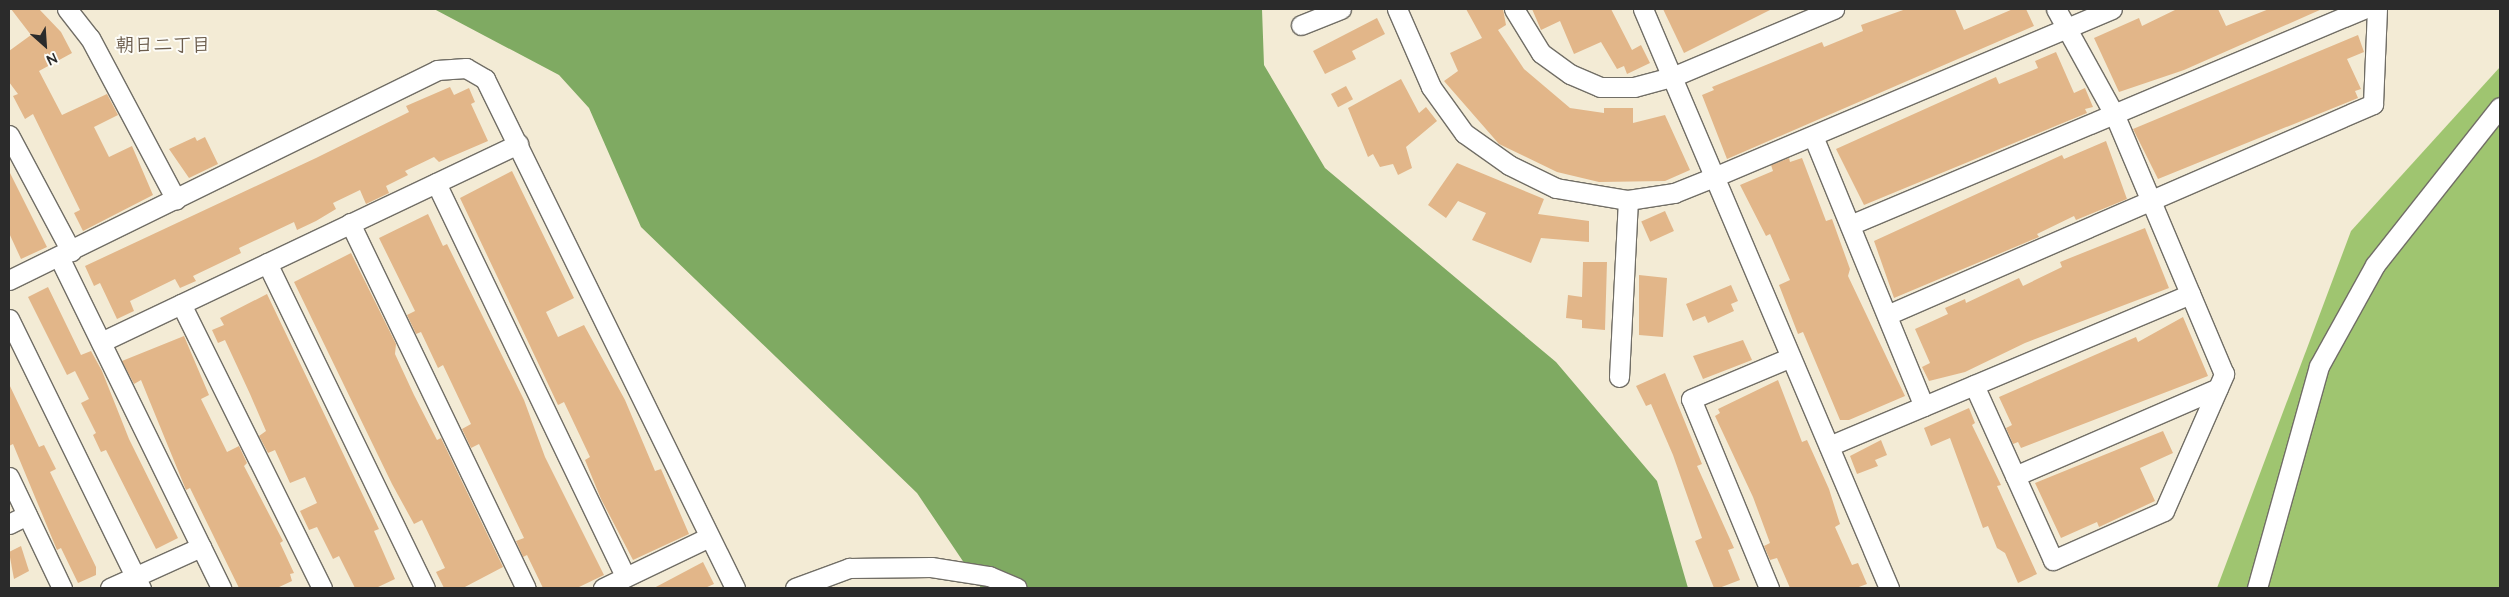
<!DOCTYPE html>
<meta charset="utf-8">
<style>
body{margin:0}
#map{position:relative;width:2509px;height:597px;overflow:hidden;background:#f3ebd5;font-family:"Architects Daughter","Klee One",sans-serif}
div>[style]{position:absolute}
.green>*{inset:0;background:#9fc570}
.forest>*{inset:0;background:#7faa62}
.building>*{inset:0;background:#e2b689;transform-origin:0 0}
.roads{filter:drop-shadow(1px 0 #716e66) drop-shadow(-1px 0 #716e66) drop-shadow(0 1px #716e66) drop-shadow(0 -1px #716e66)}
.minor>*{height:19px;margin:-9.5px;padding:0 9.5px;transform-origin:9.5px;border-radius:9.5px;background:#fff}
span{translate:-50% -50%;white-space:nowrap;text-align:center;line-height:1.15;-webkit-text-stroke:4px #fdfcf7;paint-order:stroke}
.neighbourhood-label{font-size:19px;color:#6b5c4c;font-weight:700}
.frame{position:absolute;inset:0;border:10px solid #2b2b2b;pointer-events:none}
.north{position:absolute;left:20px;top:20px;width:50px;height:50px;-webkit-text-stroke:4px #fdfcf7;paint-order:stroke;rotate:154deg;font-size:14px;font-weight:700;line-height:20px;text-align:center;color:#2b2b2b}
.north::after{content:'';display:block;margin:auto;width:18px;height:22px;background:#2b2b2b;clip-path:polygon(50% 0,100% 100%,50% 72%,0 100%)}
</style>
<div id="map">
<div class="green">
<i style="clip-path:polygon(2500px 67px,2500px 588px,2217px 588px,2351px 231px)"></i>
</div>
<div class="forest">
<i style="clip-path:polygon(434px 9px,1262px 9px,1264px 65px,1325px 168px,1556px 362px,1657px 481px,1688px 588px,981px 588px,917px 493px,641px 227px,589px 108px,559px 75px)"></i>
</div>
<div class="building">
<i style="clip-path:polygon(11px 9px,39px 9px,61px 32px,72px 53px,39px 71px,62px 115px,107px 94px,118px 115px,94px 127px,109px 157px,132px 146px,153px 195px,83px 231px,74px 213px,80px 210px,33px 114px,25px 119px,13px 96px,18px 94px,9px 82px,9px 51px,31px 35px)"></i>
<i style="clip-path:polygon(1466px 9px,1503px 9px,1506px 25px,1498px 30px,1524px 69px,1570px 108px,1604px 113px,1604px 108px,1633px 108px,1633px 123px,1665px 115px,1690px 170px,1665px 181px,1599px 182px,1557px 172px,1499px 144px,1444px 81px,1458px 71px,1450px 53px,1482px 38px)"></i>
<i style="clip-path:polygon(1532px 9px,1611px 9px,1632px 50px,1641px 45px,1650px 63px,1627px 74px,1624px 66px,1617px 69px,1601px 42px,1574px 54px,1560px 21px,1541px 30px)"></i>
<i style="clip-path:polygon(1663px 9px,1772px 9px,1684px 53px)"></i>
<i style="clip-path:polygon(1906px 9px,1955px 9px,1964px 30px,2013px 9px,2026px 9px,2034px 26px,1727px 159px,1702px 95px,1714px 90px,1712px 87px,1822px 42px,1824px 47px,1863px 31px,1861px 25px)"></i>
<i style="clip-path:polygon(2177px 9px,2218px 9px,2226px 26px,2269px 9px,2322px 9px,2184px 70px,2119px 92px,2094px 38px,2139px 18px,2142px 26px)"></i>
<i style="clip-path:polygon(1377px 18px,1385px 34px,1352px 51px,1356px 59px,1325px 74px,1313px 51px)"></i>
<i style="clip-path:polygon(2358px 35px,2364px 52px,2347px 59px,2361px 89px,2355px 91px,2358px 98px,2158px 179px,2133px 129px)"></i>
<i style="clip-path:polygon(2056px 52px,2074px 93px,2085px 88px,2093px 107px,2085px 109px,2087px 113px,1864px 205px,1836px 149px,1996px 77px,1999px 84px,2038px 68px,2035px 61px)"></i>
<i style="clip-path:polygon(1401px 79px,1419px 113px,1426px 107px,1437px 121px,1406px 147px,1412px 168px,1398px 175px,1393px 164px,1380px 167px,1373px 154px,1368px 157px,1348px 108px)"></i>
<i style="left:1346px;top:86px;width:15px;height:17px;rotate:62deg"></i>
<i style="clip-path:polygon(450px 87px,454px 95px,469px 88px,475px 102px,471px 104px,488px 141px,439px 162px,434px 157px,405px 171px,408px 175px,386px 186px,389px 193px,366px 204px,360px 190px,333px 203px,336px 209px,316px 221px,297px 230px,294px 222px,239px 248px,241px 253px,193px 276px,196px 281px,180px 288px,175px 279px,130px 301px,134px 311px,117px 319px,100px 283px,94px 286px,85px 266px,316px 158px,409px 112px,406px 106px)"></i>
<i style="clip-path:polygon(195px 137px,197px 141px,205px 137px,218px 164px,189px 178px,169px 149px)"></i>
<i style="clip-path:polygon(2106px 141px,2127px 199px,2076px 220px,2074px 216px,2037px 234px,2039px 237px,1894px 298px,1874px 241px,2062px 155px,2064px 159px)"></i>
<i style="clip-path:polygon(1789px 158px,1790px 162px,1802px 158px,1826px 221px,1832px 219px,1850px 269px,1848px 276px,1905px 396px,1849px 420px,1840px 420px,1803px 332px,1798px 334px,1779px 285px,1790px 280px,1770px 234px,1766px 236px,1740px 185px,1773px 171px,1771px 165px)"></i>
<i style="clip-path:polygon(1457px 163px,1544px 199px,1538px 214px,1589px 221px,1589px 242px,1541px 238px,1531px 263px,1472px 240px,1486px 213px,1458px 201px,1446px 218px,1428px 205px)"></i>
<i style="clip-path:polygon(9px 171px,47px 247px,21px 259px,9px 233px)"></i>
<i style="clip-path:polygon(512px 171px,574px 298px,546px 312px,558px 337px,584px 325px,625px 400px,655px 471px,661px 469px,689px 534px,633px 560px,601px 499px,585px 460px,590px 457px,564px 402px,558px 405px,460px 198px)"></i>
<i style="left:1665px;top:211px;width:22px;height:26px;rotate:66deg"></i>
<i style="clip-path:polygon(428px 214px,443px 246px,447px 244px,524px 400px,545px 457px,604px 575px,577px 588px,543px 588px,527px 555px,523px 557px,516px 541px,524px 538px,479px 444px,471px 448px,462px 429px,471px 424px,443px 365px,438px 368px,421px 332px,416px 334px,407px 315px,415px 311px,379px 238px)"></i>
<i style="clip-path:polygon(2145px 228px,2169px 288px,2025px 343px,1965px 372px,1929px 381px,1922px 367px,1930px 363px,1915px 329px,1948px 314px,1945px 308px,1965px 299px,1966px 303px,2019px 278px,2023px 286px,2062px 267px,2060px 262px)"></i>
<i style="clip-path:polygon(351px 253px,396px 344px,395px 354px,414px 395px,437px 440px,441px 438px,503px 567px,463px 588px,444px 588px,436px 572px,445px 568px,422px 520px,414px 524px,392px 484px,294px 282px)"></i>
<i style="clip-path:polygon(1583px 262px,1607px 262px,1605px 330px,1582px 328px,1582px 320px,1566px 318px,1568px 295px,1582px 297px)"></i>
<i style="clip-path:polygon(1639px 275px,1667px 278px,1663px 337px,1639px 335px)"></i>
<i style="clip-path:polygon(1731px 285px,1738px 301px,1731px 304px,1734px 311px,1708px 323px,1705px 316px,1693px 321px,1686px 304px)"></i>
<i style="clip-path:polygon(48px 287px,81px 355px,91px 351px,102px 371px,129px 439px,178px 538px,156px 549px,106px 450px,101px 452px,93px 435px,96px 433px,81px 403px,89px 399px,75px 371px,67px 375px,28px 297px)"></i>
<i style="clip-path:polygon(267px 294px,379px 529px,374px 531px,395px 579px,376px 588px,355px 588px,339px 556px,333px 559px,317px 527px,309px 530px,300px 511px,317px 503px,305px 477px,290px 483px,275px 450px,268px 453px,259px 436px,266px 431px,250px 394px,225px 340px,218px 343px,212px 330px,224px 325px,220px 318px)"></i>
<i style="clip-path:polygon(2183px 317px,2208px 376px,2021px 448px,2018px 442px,2013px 444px,2006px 428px,2012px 425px,1999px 397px,2136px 337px,2138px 342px)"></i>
<i style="clip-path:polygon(184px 336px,209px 395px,201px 399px,227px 452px,239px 446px,247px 463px,244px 466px,283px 541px,280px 543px,294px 573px,290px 574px,292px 581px,277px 588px,239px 588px,190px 488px,186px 490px,141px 380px,134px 384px,122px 361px)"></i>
<i style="clip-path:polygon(1743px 340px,1752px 360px,1703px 379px,1693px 356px)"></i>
<i style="clip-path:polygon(1665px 373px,1702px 464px,1697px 466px,1734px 548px,1728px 550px,1740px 580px,1719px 588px,1714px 588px,1695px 541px,1702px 538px,1673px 455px,1651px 404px,1646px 406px,1636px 386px)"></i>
<i style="clip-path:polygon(1778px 380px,1802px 442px,1807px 440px,1829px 489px,1840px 524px,1835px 527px,1852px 565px,1858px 563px,1867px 584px,1856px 588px,1790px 588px,1777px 558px,1770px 560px,1764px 546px,1770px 543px,1753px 497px,1715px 416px,1720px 413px,1718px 409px)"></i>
<i style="clip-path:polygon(9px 384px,39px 447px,44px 445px,56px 469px,50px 472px,96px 567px,96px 575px,78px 583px,61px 548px,57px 550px,13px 444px,9px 446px)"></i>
<i style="clip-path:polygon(1969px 408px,1975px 423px,1972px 425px,2001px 485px,1997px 486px,2037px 574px,2018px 583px,2005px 553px,1997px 548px,1988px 526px,1983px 528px,1950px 438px,1931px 446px,1924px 428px)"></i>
<i style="clip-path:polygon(2163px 431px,2173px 453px,2140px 468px,2155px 501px,2099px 527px,2097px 522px,2061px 538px,2035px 483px)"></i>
<i style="clip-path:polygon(1881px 440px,1887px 455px,1875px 460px,1878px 466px,1857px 474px,1850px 456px)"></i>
<i style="clip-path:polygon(21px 546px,29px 571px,14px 579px,9px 552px)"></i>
<i style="clip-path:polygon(703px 562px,714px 584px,705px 588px,654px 588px)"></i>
</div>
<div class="roads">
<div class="minor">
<i style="left:67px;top:9px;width:37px;rotate:52deg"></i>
<i style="left:90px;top:38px;width:183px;rotate:62deg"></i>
<i style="left:1397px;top:9px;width:85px;rotate:66.4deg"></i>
<i style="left:1431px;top:87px;width:57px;rotate:54.3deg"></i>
<i style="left:1464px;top:133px;width:55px;rotate:35.4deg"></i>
<i style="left:1509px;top:165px;width:52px;rotate:26.1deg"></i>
<i style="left:1556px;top:188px;width:73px;rotate:9.5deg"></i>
<i style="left:1628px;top:200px;width:47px;rotate:-8.7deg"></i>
<i style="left:1674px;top:193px;width:43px;rotate:-21.8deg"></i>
<i style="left:1714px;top:177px;width:432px;rotate:-22.9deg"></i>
<i style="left:1514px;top:9px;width:52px;rotate:58.5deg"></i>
<i style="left:1541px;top:53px;width:36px;rotate:36deg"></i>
<i style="left:1570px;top:74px;width:33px;rotate:23deg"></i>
<i style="left:1600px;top:87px;width:34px"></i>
<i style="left:1634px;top:87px;width:39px;rotate:-15deg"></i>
<i style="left:1672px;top:77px;width:176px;rotate:-22.8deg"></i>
<i style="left:1643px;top:9px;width:629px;rotate:66.98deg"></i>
<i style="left:1301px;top:25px;width:43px;rotate:-21.8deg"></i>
<i style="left:9px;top:135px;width:132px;rotate:61.9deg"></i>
<i style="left:1813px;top:136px;width:292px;rotate:67.7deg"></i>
<i style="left:436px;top:183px;width:437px;rotate:64.3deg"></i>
<i style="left:350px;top:223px;width:405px;rotate:64.3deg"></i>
<i style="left:1850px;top:225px;width:557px;rotate:-22.83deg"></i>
<i style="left:59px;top:257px;width:369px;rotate:63.9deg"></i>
<i style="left:267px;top:263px;width:361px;rotate:64.1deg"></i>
<i style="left:9px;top:280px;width:477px;rotate:-26.1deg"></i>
<i style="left:437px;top:70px;width:29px;rotate:-4deg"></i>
<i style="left:466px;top:68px;width:22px;rotate:30deg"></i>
<i style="left:485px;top:79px;width:567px;rotate:63.84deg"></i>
<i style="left:181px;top:304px;width:317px;rotate:63.6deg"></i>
<i style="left:1887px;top:315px;width:530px;rotate:-23.47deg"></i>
<i style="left:2373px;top:104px;width:95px;rotate:-87.6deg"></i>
<i style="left:9px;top:319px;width:300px;rotate:63.9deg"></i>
<i style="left:101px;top:342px;width:462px;rotate:-25.4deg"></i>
<i style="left:1619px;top:377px;width:177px;rotate:-87.1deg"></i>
<i style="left:1974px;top:385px;width:192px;rotate:65.7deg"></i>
<i style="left:2053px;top:560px;width:121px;rotate:-23.8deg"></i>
<i style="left:2164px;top:511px;width:150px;rotate:-66.3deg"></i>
<i style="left:2224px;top:374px;width:282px;rotate:-112.9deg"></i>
<i style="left:2114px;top:114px;width:120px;rotate:-118.9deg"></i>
<i style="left:1829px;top:446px;width:392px;rotate:-22.8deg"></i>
<i style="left:2015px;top:476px;width:221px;rotate:-23.4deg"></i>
<i style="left:9px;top:477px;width:123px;rotate:64.5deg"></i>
<i style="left:9px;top:524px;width:20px;rotate:-27deg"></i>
<i style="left:110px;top:588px;width:100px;rotate:-24.3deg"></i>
<i style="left:603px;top:588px;width:118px;rotate:-25.7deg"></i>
<i style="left:795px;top:588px;width:58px;rotate:-20.3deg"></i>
<i style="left:849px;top:568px;width:82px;rotate:-0.7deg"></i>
<i style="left:931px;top:567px;width:59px;rotate:8.8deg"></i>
<i style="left:989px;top:576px;width:30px;rotate:23deg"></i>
<i style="left:1769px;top:588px;width:204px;rotate:-112.4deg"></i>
<i style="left:1691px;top:399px;width:108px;rotate:-22.8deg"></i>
<i style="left:2257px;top:588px;width:230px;rotate:-74.4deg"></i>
<i style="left:2319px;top:366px;width:115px;rotate:-61deg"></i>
<i style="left:2375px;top:265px;width:201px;rotate:-51.7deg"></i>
</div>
</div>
<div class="neighbourhood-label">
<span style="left:163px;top:46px">朝日二丁目</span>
</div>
<div class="frame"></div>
<div class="north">N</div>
</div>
